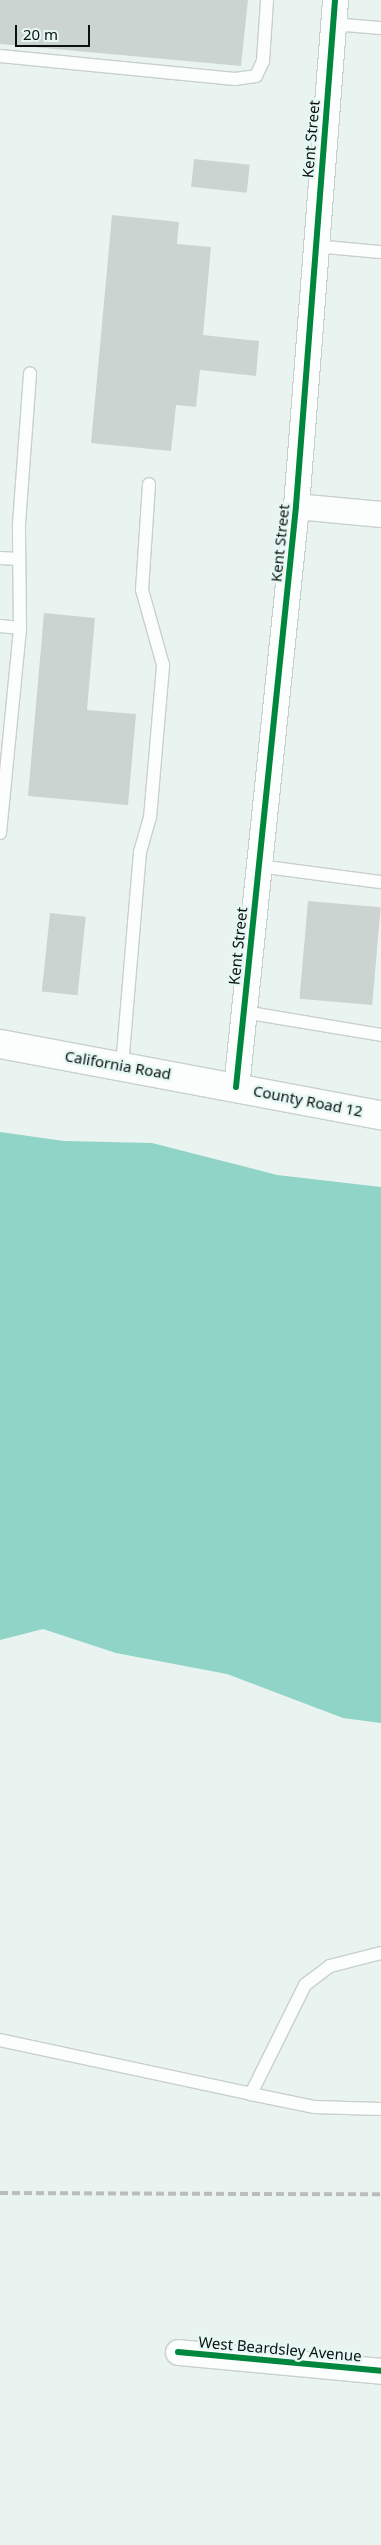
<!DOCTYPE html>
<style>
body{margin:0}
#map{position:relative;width:381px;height:2545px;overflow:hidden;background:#e9f4f1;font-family:"Noto Sans",sans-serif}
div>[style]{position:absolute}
.water>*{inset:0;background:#8fd4c6}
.building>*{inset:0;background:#ccd4d2;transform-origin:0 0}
.roads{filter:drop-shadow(1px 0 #c8d0ce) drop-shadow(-1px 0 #c8d0ce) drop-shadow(0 1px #c8d0ce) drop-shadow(0 -1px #c8d0ce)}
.lane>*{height:12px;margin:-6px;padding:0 6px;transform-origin:6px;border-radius:6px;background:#fcfdfd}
.street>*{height:25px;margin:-12.5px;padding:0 12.5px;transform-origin:12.5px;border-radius:12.5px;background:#fcfdfd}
.secondary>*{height:28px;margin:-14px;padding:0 14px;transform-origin:14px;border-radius:14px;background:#fcfdfd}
.rail>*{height:4px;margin-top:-2px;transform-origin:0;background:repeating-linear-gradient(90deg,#babdbc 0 8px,transparent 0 12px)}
.cycleway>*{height:6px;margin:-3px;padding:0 3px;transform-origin:3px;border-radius:3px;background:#00873e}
span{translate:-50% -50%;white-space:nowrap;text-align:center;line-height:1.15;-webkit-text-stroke:4.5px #e5f8f3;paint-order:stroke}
.street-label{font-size:15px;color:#0b1110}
.scale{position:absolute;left:15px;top:25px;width:75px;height:22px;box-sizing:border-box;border:2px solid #0b1110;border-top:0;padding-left:6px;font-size:15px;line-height:18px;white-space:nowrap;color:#0b1110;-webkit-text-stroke:4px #e5f8f3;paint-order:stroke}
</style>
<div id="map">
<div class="water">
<i style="clip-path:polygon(0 1132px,64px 1141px,152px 1143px,277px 1175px,381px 1187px,381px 1723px,343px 1718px,227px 1674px,116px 1653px,43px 1629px,0 1640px)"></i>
</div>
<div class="building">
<i style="clip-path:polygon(0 0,248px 0,241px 66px,0 44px)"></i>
<i style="left:194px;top:159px;width:56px;height:28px;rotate:6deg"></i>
<i style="clip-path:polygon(112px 215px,179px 222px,177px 244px,211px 247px,203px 335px,259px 341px,256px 376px,200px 370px,196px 407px,176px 405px,171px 451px,91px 443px)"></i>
<i style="clip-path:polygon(44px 613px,95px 618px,87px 710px,136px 714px,128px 805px,28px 796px)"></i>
<i style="left:308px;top:901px;width:73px;height:98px;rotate:5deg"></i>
<i style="left:50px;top:913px;width:36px;height:79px;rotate:6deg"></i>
</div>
<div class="roads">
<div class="lane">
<i style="left:333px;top:24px;width:48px;rotate:4.8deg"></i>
<i style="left:0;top:56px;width:236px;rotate:5.6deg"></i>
<i style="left:235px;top:79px;width:21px;rotate:-8deg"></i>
<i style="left:256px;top:76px;width:17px;rotate:-65deg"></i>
<i style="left:263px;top:61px;width:61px;rotate:-86.2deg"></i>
<i style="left:315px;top:246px;width:66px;rotate:5.2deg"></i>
<i style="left:0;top:558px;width:19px;rotate:3deg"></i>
<i style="left:0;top:626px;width:20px;rotate:6deg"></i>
<i style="left:0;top:833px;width:206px;rotate:-84.4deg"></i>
<i style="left:20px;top:628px;width:104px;rotate:-90.6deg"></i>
<i style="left:19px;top:524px;width:151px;rotate:-85.8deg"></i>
<i style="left:259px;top:866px;width:123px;rotate:7.5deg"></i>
<i style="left:244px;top:1012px;width:139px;rotate:9.5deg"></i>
<i style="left:122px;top:1066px;width:215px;rotate:-85.2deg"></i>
<i style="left:140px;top:852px;width:35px;rotate:-74deg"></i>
<i style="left:150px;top:818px;width:154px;rotate:-85.1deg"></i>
<i style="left:163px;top:665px;width:78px;rotate:-105.6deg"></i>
<i style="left:142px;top:590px;width:106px;rotate:-86.2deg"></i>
<i style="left:381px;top:1953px;width:53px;rotate:165.7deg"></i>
<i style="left:330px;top:1966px;width:31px;rotate:143deg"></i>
<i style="left:305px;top:1985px;width:122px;rotate:116.4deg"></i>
<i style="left:251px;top:2094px;width:64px;rotate:11.7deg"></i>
<i style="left:314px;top:2107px;width:67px;rotate:1.7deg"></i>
<i style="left:0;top:2040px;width:257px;rotate:12.1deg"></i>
</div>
<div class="street">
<i style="left:296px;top:506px;width:85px;rotate:5.4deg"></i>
<i style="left:236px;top:1087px;width:584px;rotate:-84.1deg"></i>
<i style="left:296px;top:506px;width:508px;rotate:-85.59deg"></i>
<i style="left:178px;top:2352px;width:204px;rotate:5.3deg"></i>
</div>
<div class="secondary">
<i style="left:0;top:1044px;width:388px;rotate:10.6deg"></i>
</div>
</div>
<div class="rail">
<i style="left:0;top:2193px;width:381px;rotate:0.2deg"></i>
</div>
<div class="cycleway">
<i style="left:236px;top:1087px;width:584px;rotate:-84.1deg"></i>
<i style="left:296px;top:506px;width:508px;rotate:-85.59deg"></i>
<i style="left:178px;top:2352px;width:204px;rotate:5.3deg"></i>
</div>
<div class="street-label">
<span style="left:311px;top:139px;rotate:-85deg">Kent Street</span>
<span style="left:280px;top:543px;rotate:-84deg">Kent Street</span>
<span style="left:238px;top:946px;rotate:-84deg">Kent Street</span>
<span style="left:118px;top:1065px;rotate:10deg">California Road</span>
<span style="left:308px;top:1101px;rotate:11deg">County Road 12</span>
<span style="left:280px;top:2349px;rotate:5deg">West Beardsley Avenue</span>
</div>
<div class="scale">20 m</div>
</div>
